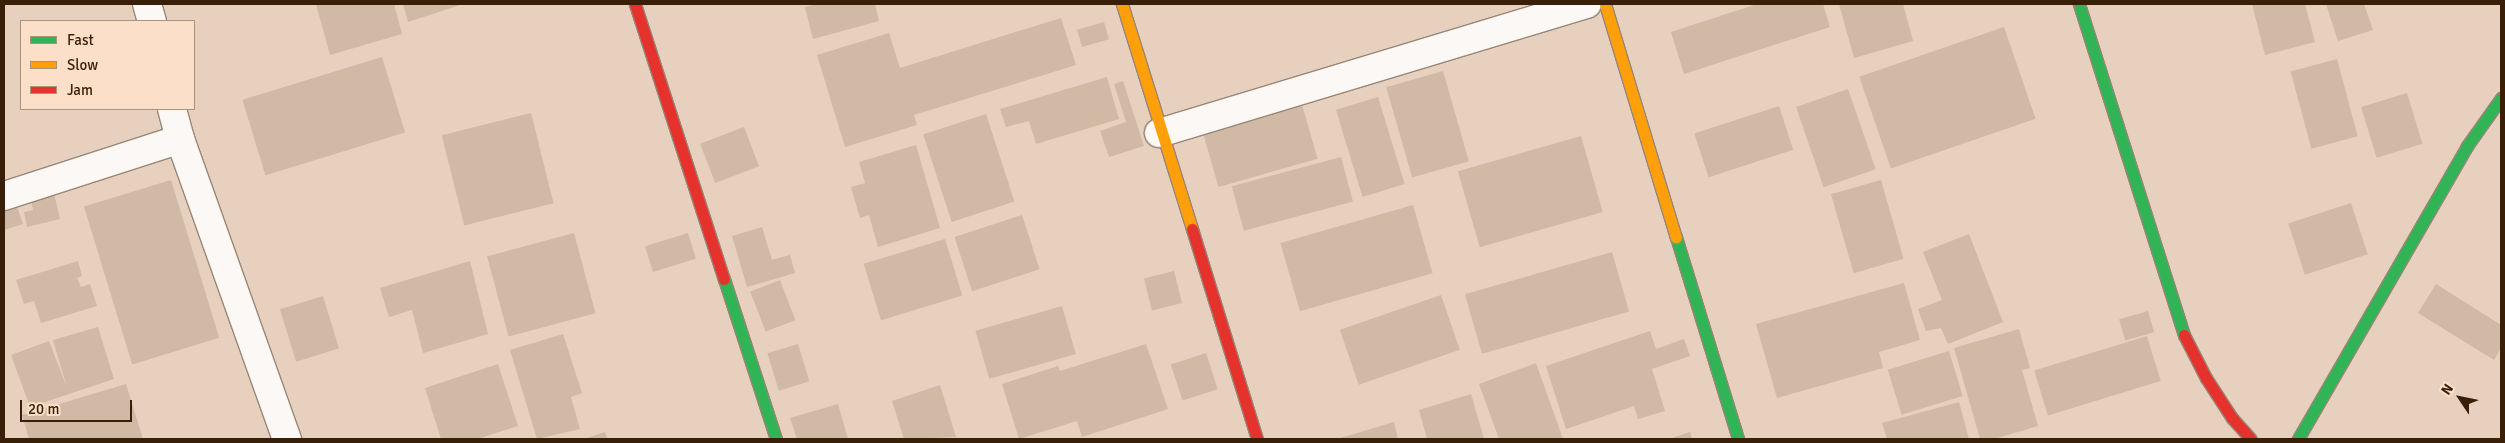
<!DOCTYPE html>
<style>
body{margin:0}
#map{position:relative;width:2505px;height:443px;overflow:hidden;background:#e7d0be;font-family:Signika,sans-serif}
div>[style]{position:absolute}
.building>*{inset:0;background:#d0b9a5;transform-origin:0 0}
.roads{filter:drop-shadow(1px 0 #998676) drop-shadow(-1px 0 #998676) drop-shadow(0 1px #998676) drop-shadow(0 -1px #998676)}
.street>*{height:28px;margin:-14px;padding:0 14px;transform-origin:14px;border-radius:14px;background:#fbf8f5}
.fast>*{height:11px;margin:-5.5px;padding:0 5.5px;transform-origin:5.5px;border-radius:5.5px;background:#30b455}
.slow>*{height:11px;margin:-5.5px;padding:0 5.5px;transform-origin:5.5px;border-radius:5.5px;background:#ff9f0a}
.jam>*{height:11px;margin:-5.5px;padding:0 5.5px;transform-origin:5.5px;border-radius:5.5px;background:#e5322d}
span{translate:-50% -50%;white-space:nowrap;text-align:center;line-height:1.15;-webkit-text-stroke:4px #fbdfc8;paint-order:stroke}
.frame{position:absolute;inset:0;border:5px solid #391f07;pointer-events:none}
.legend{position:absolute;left:20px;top:20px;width:175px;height:90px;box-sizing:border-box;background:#fbdfc8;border:1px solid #ad927b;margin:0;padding:6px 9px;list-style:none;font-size:15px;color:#391f07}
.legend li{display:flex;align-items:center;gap:10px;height:25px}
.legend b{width:25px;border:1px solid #ad927b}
.north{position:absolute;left:2435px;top:373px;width:50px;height:50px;-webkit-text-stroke:4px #fbdfc8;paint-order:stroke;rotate:304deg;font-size:14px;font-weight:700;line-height:20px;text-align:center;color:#391f07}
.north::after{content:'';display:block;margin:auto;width:18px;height:22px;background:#391f07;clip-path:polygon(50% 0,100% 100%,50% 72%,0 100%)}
.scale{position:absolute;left:20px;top:400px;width:112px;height:22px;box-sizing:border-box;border:2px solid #391f07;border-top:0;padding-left:6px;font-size:15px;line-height:18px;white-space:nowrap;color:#391f07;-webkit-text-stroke:4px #fbdfc8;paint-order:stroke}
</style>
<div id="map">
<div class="building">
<i style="clip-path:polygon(316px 4px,394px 4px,402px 34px,330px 55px)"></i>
<i style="clip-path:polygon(403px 4px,463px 4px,408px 22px)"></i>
<i style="clip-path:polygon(817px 4px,875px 4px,879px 21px,813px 39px,805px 7px)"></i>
<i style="clip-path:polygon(1757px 4px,1823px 4px,1830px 27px,1684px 74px,1671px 32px)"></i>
<i style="clip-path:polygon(1839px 4px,1903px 4px,1913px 41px,1854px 58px)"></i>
<i style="clip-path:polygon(2252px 4px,2305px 4px,2315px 42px,2265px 55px)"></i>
<i style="clip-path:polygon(2326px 4px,2364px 4px,2373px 30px,2338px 41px)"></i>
<i style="clip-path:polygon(1061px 18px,1076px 65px,914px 115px,917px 125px,845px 147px,817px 55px,889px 33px,900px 68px)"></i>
<i style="left:1104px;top:22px;width:18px;height:28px;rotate:74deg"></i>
<i style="left:2004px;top:27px;width:97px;height:153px;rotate:71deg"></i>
<i style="left:382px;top:57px;width:79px;height:146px;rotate:73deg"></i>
<i style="left:2337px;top:59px;width:80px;height:48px;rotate:75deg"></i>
<i style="left:1443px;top:71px;width:94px;height:59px;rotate:74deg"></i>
<i style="clip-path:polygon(1107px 77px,1119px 119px,1036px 144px,1029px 121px,1006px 127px,1000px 109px)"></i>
<i style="clip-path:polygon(1123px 81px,1144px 146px,1109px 157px,1100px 131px,1126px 122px,1114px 84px)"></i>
<i style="left:1848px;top:89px;width:85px;height:55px;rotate:71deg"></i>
<i style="left:2407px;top:93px;width:53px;height:48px;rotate:73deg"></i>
<i style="left:1378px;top:97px;width:91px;height:44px;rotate:73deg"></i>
<i style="left:1301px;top:101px;width:60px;height:103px;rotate:74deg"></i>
<i style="left:1779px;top:106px;width:46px;height:89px;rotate:72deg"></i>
<i style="left:531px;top:113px;width:93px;height:92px;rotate:76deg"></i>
<i style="left:986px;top:114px;width:92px;height:66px;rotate:72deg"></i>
<i style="left:744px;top:127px;width:42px;height:47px;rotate:69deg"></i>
<i style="left:1581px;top:136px;width:79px;height:128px;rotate:74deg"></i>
<i style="clip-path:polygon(916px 145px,940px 228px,878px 247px,869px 215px,860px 218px,851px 187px,865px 183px,859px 162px)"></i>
<i style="left:1341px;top:157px;width:46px;height:113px;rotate:75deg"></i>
<i style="left:171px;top:180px;width:165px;height:91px;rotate:73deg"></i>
<i style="left:1881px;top:180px;width:82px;height:52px;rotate:74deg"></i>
<i style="clip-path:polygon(53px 189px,60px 219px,27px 227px,24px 212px,33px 210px,30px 195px)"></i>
<i style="left:2351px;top:203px;width:54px;height:66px;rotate:72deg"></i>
<i style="clip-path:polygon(16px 204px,23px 224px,4px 230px,4px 209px)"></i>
<i style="left:1413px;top:205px;width:71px;height:138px;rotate:74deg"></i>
<i style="left:1022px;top:215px;width:57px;height:71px;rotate:72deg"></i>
<i style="clip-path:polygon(762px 227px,772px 260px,790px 255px,795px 273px,747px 287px,732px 236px)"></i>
<i style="left:574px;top:233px;width:83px;height:90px;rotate:75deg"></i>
<i style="left:688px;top:233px;width:27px;height:45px;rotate:73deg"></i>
<i style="clip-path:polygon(1969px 234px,2003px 322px,1948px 344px,1941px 328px,1926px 331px,1918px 309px,1942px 300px,1923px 252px)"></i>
<i style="left:945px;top:239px;width:59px;height:85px;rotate:73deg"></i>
<i style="left:1612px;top:252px;width:62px;height:153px;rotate:74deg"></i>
<i style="clip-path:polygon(78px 261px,82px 276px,77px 278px,81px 287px,90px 284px,97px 306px,41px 323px,34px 301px,24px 304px,16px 280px)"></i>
<i style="clip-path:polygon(470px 261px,488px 334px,423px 353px,412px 310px,389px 317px,380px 288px)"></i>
<i style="left:1174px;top:271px;width:33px;height:31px;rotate:76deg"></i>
<i style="left:780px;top:280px;width:43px;height:32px;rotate:69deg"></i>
<i style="clip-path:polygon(1904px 283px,1920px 340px,1879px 352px,1883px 368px,1777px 398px,1756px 324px)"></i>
<i style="clip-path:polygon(2436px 284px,2501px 325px,2501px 348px,2494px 360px,2418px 313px)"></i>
<i style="left:1441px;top:295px;width:58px;height:107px;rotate:71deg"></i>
<i style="left:323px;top:296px;width:55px;height:45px;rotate:73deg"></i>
<i style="left:1062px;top:306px;width:50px;height:90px;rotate:74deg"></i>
<i style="left:2148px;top:311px;width:22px;height:30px;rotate:74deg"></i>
<i style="clip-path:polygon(98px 327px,114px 379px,30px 407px,11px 355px,49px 341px,67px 388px,53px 340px)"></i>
<i style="clip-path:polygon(2019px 329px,2030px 368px,2022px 370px,2038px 426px,1994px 439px,1980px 439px,1954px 348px)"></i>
<i style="clip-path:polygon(1650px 331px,1656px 349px,1684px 339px,1690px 356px,1652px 369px,1665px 411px,1638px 419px,1634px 406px,1566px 429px,1546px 366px)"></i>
<i style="clip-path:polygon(563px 334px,582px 393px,571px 397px,580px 429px,537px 439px,510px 350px)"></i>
<i style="left:2147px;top:336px;width:47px;height:118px;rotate:73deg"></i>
<i style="left:798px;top:344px;width:39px;height:32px;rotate:73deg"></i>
<i style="clip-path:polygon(1146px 344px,1168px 409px,1082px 437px,1077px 421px,1019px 439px,1002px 384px,1058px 366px,1060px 371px)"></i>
<i style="left:1949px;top:351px;width:47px;height:64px;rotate:73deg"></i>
<i style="left:1206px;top:353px;width:38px;height:37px;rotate:72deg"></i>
<i style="clip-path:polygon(1536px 363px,1563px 439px,1499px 439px,1479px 384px)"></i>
<i style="clip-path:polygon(498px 364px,518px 426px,477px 439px,441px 439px,425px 388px)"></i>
<i style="clip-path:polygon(126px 384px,143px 439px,29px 439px,22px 415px)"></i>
<i style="clip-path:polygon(940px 385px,956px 437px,904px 439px,892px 401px)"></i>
<i style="clip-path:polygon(1471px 394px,1484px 439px,1427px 439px,1419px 410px)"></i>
<i style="clip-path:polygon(1959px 402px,1969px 439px,1887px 439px,1882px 423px)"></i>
<i style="clip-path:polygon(838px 404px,848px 439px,797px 439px,790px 418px)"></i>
<i style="clip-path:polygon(1394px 422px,1398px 439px,1337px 439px)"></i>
<i style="clip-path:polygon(605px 432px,607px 439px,584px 439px)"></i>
<i style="clip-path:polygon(1690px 432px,1692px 439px,1669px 439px)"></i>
</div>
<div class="roads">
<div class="street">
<i style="left:147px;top:4px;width:18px;rotate:74deg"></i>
<i style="left:172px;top:109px;width:31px;rotate:75deg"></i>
<i style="left:180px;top:139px;width:319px;rotate:70.4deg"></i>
<i style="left:1159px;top:133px;width:447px;rotate:-16.8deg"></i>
<i style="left:4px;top:196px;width:185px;rotate:-17.9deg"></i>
</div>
<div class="fast">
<i style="left:2079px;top:4px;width:347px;rotate:72.4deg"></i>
<i style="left:1676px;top:237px;width:211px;rotate:72.9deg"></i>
<i style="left:724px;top:279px;width:168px;rotate:72deg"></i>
<i style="left:2298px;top:439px;width:338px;rotate:-60deg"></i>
<i style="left:2467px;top:146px;width:59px;rotate:-54.7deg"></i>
</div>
<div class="slow">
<i style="left:1122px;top:4px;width:236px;rotate:72.7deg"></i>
<i style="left:1605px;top:4px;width:244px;rotate:73.1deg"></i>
</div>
<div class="jam">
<i style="left:635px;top:4px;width:289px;rotate:72.1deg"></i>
<i style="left:1192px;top:229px;width:220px;rotate:72.8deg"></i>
<i style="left:2184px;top:335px;width:48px;rotate:62.9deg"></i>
<i style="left:2206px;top:378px;width:48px;rotate:57deg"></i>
<i style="left:2232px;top:418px;width:28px;rotate:48deg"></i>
</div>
</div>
<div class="frame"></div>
<ul class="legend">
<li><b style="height:6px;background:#30b455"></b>Fast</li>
<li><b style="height:6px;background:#ff9f0a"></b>Slow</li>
<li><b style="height:6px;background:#e5322d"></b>Jam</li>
</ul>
<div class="north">N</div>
<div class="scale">20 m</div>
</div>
